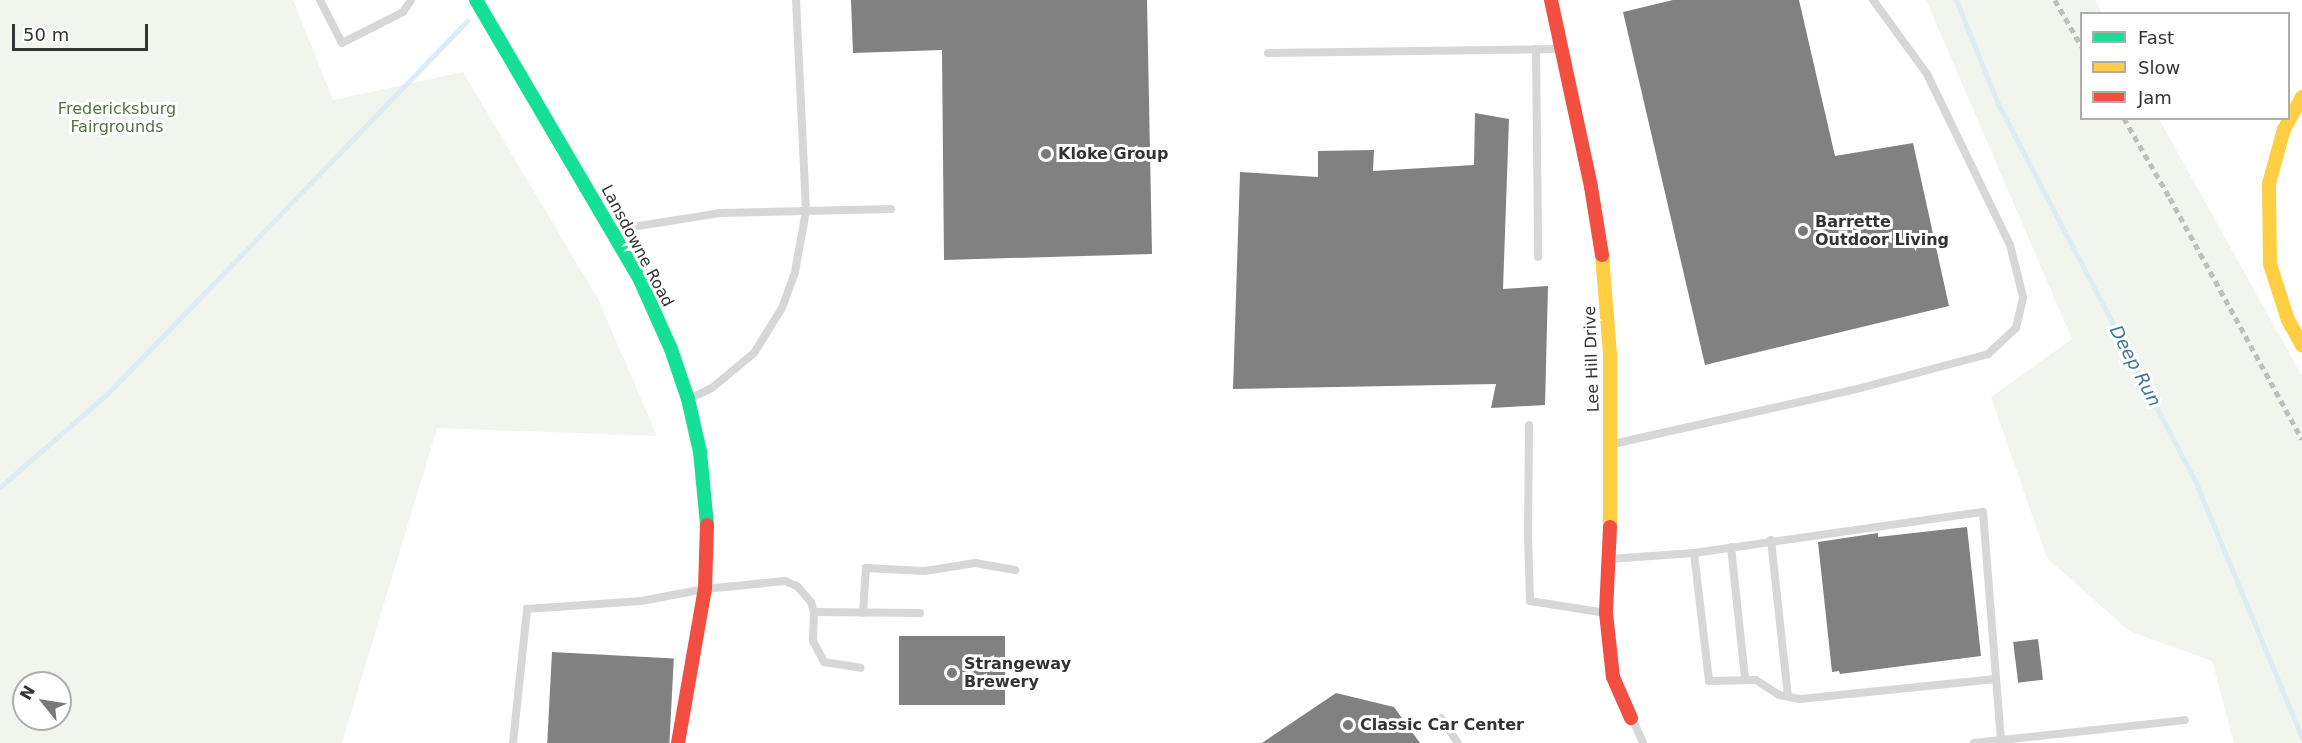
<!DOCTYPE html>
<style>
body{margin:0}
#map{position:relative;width:2302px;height:743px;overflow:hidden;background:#fff;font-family:"DejaVu Sans",sans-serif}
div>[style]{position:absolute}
.green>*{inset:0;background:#f1f5ed}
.stream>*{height:5px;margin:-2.5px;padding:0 2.5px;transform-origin:2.5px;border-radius:2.5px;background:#ddebf3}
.building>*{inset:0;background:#818181;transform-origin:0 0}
.lane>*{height:8px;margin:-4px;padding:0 4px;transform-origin:4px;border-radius:4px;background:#d7d7d7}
.fast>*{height:14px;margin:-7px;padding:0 7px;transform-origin:7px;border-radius:7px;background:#16e098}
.slow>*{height:14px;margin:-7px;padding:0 7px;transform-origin:7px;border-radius:7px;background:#ffcf43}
.jam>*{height:14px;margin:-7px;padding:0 7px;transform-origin:7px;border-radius:7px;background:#f24e42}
.rail>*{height:4.5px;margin-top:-2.25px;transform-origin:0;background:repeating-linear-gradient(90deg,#bebebe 0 6px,transparent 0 10.5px)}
.dots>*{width:16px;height:16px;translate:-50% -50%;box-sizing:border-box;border:3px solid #fff;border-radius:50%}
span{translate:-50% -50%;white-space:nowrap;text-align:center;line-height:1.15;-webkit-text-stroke:6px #fff;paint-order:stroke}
.park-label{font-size:16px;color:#56703f}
.poi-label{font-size:16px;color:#333;font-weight:700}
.left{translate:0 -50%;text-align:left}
.street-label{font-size:16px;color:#333}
.water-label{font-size:18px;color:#3f7597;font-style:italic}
.legend{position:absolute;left:2080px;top:12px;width:210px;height:108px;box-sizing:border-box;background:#fff;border:2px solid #adadad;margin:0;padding:8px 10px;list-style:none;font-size:18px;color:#333}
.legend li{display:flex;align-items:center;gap:12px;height:30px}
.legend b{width:30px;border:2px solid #adadad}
.north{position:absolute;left:12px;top:671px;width:60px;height:60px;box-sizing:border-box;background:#fff;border:2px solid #adadad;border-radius:50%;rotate:300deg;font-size:16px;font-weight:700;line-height:24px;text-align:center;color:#333}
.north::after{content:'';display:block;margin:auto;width:21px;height:27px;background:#7a7a7a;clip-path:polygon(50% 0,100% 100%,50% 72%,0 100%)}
.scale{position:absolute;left:12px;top:24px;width:136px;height:27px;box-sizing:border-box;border:3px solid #333;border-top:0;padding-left:8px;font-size:18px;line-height:21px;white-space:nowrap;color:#333;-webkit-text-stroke:4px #fff;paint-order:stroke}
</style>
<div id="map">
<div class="green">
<i style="clip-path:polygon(evenodd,0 0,293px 0,333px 100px,463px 72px,598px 299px,657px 436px,437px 428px,342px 743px,0 743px,0 0,24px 683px,60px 683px,60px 719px,24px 719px,24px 683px)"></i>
<i style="clip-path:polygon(1926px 0,2095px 0,2102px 13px,2082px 14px,2082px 118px,2159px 119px,2302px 376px,2302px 743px,2234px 743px,2212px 661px,2129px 631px,2047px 558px,1991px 397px,2072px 339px)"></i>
</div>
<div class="stream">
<i style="left:1956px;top:0;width:112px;rotate:68deg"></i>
<i style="left:1998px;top:104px;width:428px;rotate:62.4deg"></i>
<i style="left:2196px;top:483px;width:276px;rotate:67.4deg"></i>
<i style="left:0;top:487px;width:143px;rotate:-41deg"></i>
<i style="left:108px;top:393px;width:517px;rotate:-46.02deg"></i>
</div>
<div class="building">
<i style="clip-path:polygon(851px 0,1147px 0,1152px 254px,944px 260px,942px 50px,853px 53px)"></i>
<i style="clip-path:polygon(1673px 0,1799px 0,1835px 156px,1913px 143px,1949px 306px,1705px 365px,1623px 12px)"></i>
<i style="clip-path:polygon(1475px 113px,1509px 119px,1503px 289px,1548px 286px,1545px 405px,1491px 408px,1496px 384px,1233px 389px,1240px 172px,1318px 177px,1318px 151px,1374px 150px,1373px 171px,1474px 165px)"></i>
<i style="clip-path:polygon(1967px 527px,1981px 656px,1840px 674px,1839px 671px,1832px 672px,1818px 542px,1878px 533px,1878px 537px)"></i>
<i style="left:1005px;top:636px;width:69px;height:106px;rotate:90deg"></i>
<i style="left:2038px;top:639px;width:41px;height:25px;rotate:83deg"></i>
<i style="left:552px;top:652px;width:122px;height:91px;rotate:3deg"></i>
<i style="clip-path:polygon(1336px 693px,1394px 707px,1420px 743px,1262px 743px)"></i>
</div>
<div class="lane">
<i style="left:320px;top:0;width:48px;rotate:62.9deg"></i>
<i style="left:342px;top:43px;width:68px;rotate:-26.9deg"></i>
<i style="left:403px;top:12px;width:14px;rotate:-56deg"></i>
<i style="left:1536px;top:49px;width:208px;rotate:89.4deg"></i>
<i style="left:1268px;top:53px;width:293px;rotate:-0.8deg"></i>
<i style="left:613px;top:230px;width:108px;rotate:-9deg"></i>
<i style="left:720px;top:213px;width:171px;rotate:-1.3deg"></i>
<i style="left:689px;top:399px;width:25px;rotate:-26deg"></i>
<i style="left:712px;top:388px;width:55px;rotate:-39.8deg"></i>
<i style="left:754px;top:353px;width:53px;rotate:-58.1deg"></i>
<i style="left:782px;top:308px;width:38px;rotate:-70deg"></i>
<i style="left:795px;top:272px;width:62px;rotate:-79.8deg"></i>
<i style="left:806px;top:211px;width:211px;rotate:-92.7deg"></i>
<i style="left:1529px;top:425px;width:109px;rotate:90.5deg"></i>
<i style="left:1528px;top:534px;width:67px;rotate:88.3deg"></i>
<i style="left:1530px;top:601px;width:77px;rotate:9deg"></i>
<i style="left:1613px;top:444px;width:246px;rotate:-12.7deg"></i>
<i style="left:1853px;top:390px;width:140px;rotate:-14.9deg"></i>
<i style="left:1988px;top:354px;width:38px;rotate:-43deg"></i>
<i style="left:2016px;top:328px;width:32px;rotate:-77deg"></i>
<i style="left:2023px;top:297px;width:54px;rotate:-104deg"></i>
<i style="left:2010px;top:245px;width:190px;rotate:-115.9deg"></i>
<i style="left:1927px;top:74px;width:92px;rotate:-126.1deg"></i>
<i style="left:1771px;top:540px;width:157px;rotate:83.8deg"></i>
<i style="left:1731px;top:547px;width:132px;rotate:83.9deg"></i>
<i style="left:1694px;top:553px;width:129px;rotate:83.3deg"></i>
<i style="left:1709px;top:681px;width:47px;rotate:-1.2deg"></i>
<i style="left:1756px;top:680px;width:27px;rotate:33deg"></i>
<i style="left:1779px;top:695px;width:21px;rotate:11deg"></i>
<i style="left:1800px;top:699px;width:197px;rotate:-5.8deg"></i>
<i style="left:1609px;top:559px;width:85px;rotate:-4deg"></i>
<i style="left:1694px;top:553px;width:292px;rotate:-8.1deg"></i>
<i style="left:1983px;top:512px;width:229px;rotate:85.5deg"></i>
<i style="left:814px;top:612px;width:106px;rotate:0.5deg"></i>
<i style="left:863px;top:613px;width:45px;rotate:-86.2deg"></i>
<i style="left:866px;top:568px;width:59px;rotate:2.9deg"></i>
<i style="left:925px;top:571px;width:51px;rotate:-9.1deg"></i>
<i style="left:975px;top:563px;width:41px;rotate:9.9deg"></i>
<i style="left:1441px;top:718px;width:30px;rotate:56deg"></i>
<i style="left:1632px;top:718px;width:27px;rotate:66deg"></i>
<i style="left:513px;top:743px;width:135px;rotate:-84deg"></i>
<i style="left:527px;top:609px;width:114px;rotate:-4deg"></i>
<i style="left:641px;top:601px;width:65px;rotate:-10.6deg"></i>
<i style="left:705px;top:589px;width:80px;rotate:-5.7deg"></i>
<i style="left:785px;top:581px;width:13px;rotate:23deg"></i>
<i style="left:797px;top:586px;width:21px;rotate:49deg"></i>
<i style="left:811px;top:602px;width:10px;rotate:73deg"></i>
<i style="left:814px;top:612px;width:29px;rotate:92deg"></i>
<i style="left:813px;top:641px;width:24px;rotate:62deg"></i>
<i style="left:824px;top:662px;width:37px;rotate:9deg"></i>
<i style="left:1974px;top:743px;width:212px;rotate:-6.2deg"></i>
</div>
<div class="fast">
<i style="left:476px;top:0;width:324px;rotate:59.6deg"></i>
<i style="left:640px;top:280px;width:76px;rotate:65.8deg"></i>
<i style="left:671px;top:349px;width:53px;rotate:71.2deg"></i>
<i style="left:688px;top:399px;width:54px;rotate:77.2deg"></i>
<i style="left:700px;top:452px;width:73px;rotate:84.5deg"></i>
</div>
<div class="slow">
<i style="left:2302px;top:97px;width:37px;rotate:119deg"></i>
<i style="left:2284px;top:129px;width:57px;rotate:105.3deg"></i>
<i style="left:2269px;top:184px;width:80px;rotate:89.3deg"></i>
<i style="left:2270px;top:264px;width:59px;rotate:72.2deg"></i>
<i style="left:2288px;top:320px;width:29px;rotate:61deg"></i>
<i style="left:1602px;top:255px;width:100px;rotate:85.4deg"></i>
<i style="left:1610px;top:355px;width:172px;rotate:90deg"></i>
</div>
<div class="jam">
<i style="left:1551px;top:0;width:191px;rotate:77.9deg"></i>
<i style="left:1591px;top:187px;width:69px;rotate:80.8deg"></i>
<i style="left:1610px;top:527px;width:86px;rotate:92.7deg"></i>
<i style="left:1606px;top:613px;width:64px;rotate:83.8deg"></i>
<i style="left:1613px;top:677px;width:45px;rotate:66.3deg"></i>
<i style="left:678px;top:743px;width:156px;rotate:-80.1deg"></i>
<i style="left:705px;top:589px;width:64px;rotate:-88.2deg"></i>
</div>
<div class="rail">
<i style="left:2055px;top:0;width:54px;rotate:60.1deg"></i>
<i style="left:2124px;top:118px;width:92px;rotate:60.1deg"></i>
<i style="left:2170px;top:198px;width:275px;rotate:61.3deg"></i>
</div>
<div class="dots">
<i style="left:1046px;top:154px;background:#7a7a7a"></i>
<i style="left:1803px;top:231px;background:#7a7a7a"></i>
<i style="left:952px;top:673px;background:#7a7a7a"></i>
<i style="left:1348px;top:725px;background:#7a7a7a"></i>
</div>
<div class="park-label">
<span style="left:117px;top:118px">Fredericksburg<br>Fairgrounds</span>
</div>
<div class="poi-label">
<span class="left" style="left:1058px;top:154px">Kloke Group</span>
<span class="left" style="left:1815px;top:231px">Barrette<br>Outdoor Living</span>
<span class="left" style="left:964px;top:673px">Strangeway<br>Brewery</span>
<span class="left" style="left:1360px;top:725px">Classic Car Center</span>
</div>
<div class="street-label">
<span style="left:637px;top:246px;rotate:62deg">Lansdowne Road</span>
<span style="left:1592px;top:359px;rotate:-92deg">Lee Hill Drive</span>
</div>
<div class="water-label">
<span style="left:2135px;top:366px;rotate:62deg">Deep Run</span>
</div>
<ul class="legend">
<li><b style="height:8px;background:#16e098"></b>Fast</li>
<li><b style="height:8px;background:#ffcf43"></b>Slow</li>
<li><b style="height:8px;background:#f24e42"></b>Jam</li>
</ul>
<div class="north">N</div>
<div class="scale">50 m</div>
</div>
